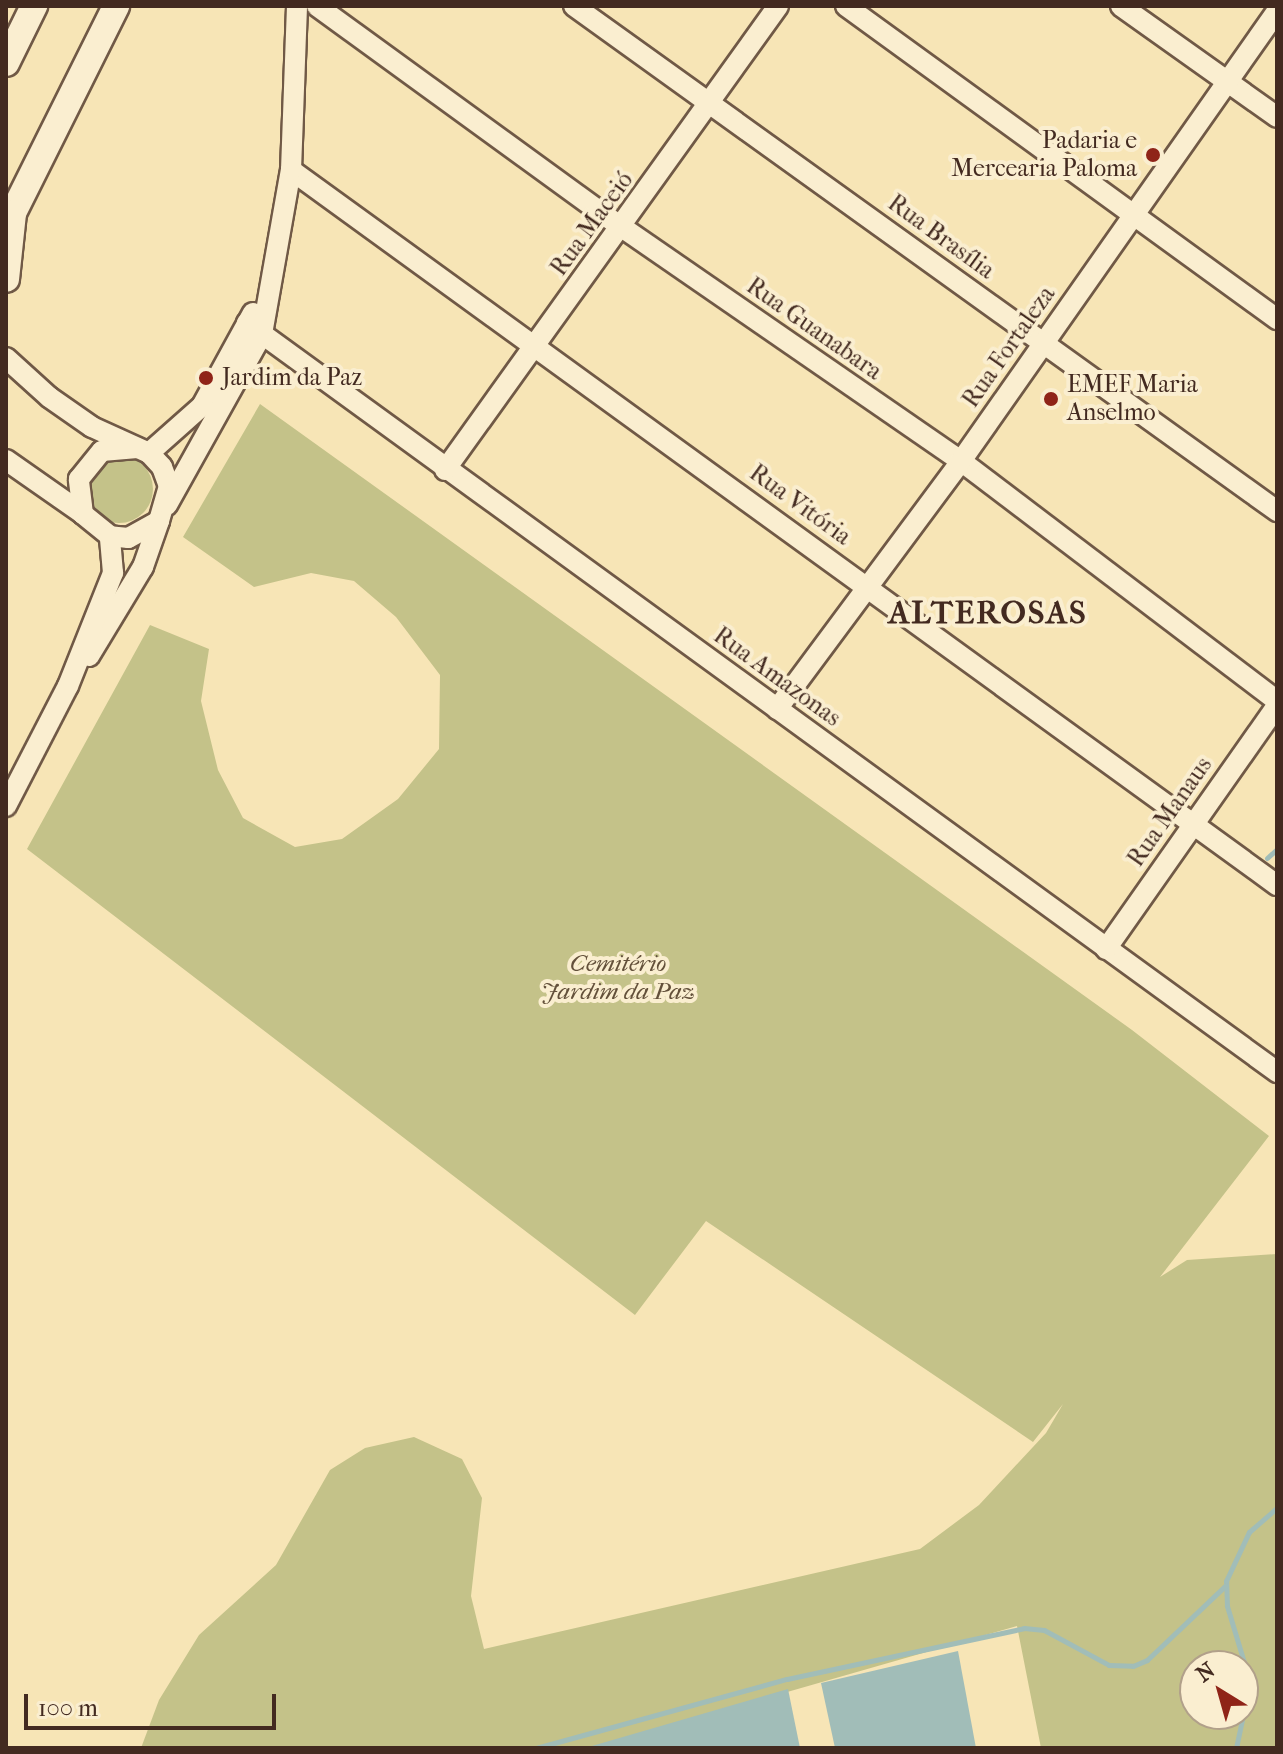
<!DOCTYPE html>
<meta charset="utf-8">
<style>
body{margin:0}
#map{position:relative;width:1283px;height:1754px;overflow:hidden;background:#f7e5b6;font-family:"IM FELL French Canon",serif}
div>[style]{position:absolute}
.green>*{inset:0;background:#c4c289}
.round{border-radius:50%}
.water>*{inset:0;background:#a1bdb8}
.stream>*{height:5px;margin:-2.5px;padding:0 2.5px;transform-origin:2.5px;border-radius:2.5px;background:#a1bdb8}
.roads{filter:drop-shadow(2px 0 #705946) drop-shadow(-2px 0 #705946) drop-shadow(0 2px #705946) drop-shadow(0 -2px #705946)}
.minor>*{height:20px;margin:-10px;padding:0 10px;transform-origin:10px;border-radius:10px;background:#faeed0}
.secondary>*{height:26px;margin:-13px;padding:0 13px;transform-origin:13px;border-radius:13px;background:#faeed0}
.dots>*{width:22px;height:22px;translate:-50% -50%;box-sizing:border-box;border:4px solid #faeed0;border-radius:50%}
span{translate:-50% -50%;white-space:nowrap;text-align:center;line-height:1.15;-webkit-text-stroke:8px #faeed0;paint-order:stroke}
.poi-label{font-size:24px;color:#432a20}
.right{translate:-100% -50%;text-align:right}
.left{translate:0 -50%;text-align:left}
.street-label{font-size:24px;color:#432a20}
.park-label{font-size:24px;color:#63503a;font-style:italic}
.district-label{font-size:32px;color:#432a20;font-weight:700;letter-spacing:2px}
.frame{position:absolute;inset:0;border:8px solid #432a20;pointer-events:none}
.north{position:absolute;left:1179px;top:1650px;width:80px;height:80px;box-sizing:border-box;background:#faeed0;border:2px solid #b1a08a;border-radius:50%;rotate:323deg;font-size:22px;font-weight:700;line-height:32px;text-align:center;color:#432a20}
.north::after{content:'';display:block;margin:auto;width:28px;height:36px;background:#8f2418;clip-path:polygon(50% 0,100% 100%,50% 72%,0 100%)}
.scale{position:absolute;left:24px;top:1694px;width:252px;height:36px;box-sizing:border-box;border:4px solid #432a20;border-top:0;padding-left:10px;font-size:24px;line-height:28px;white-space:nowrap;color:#432a20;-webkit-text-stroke:6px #faeed0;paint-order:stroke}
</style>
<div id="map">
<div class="green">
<i style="clip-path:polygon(evenodd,260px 404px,1132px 1030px,1269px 1136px,1160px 1277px,1187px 1260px,1277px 1254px,1277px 1748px,1041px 1748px,1017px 1626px,592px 1748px,141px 1748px,159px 1700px,199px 1635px,276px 1565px,330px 1470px,365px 1448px,414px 1437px,462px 1459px,482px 1498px,471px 1596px,484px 1649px,920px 1549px,979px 1505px,1046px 1433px,1063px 1404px,1033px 1442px,706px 1221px,635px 1315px,27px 849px,150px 625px,209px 649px,201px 701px,218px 770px,243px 818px,295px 847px,342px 839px,398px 799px,439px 749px,440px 675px,396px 617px,354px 581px,311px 573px,254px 587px,183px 537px,260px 404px,1195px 1666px,1243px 1666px,1243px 1714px,1195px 1714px,1195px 1666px)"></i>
<i class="round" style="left:85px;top:455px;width:68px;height:68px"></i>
</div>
<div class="water">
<i style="clip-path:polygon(958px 1651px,976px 1748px,835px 1748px,821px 1683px)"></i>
<i style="clip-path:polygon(788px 1689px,800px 1748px,585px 1748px)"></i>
</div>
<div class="stream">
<i style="left:1267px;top:858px;width:13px;rotate:-42deg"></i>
<i style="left:1243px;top:1711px;width:42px;rotate:-85.9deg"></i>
<i style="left:1246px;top:1669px;width:66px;rotate:-106.8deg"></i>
<i style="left:1227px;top:1606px;width:25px;rotate:-92deg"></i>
<i style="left:1226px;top:1581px;width:54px;rotate:-64.9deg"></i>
<i style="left:1249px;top:1532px;width:37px;rotate:-41deg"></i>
<i style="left:536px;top:1748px;width:260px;rotate:-15.4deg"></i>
<i style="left:787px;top:1679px;width:242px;rotate:-12.1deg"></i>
<i style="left:1024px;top:1628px;width:20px;rotate:6deg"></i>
<i style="left:1044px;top:1630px;width:74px;rotate:28.3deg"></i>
<i style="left:1109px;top:1665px;width:24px;rotate:2deg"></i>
<i style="left:1133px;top:1666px;width:15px;rotate:-23deg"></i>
<i style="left:1147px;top:1660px;width:108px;rotate:-43.5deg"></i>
<i style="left:1236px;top:1748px;width:35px;rotate:-78deg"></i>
</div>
<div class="roads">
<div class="minor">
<i style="left:317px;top:6px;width:378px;rotate:36deg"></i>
<i style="left:623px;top:228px;width:411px;rotate:34.6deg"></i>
<i style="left:961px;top:461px;width:397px;rotate:37.2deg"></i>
<i style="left:574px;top:6px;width:866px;rotate:35.69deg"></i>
<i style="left:846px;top:6px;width:533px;rotate:35.99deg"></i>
<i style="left:1121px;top:6px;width:191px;rotate:35.4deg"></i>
<i style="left:291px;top:170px;width:1218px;rotate:35.95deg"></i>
<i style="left:247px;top:323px;width:1274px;rotate:36.02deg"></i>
<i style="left:6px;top:358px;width:58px;rotate:42.2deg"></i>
<i style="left:49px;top:397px;width:52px;rotate:34.9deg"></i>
<i style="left:92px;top:427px;width:63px;rotate:24.5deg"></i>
<i style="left:149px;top:453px;width:19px;rotate:47deg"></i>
<i style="left:162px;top:467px;width:20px;rotate:70deg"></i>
<i style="left:169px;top:486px;width:36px;rotate:106deg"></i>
<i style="left:159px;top:521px;width:35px;rotate:151deg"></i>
<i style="left:128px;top:538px;width:18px;rotate:-174deg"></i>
<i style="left:110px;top:536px;width:35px;rotate:-141deg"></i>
<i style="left:83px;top:514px;width:35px;rotate:-97deg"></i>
<i style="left:79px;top:479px;width:36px;rotate:-51deg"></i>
<i style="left:102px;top:451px;width:35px;rotate:-5deg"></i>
<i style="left:149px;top:453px;width:71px;rotate:-41.6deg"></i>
<i style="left:202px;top:406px;width:106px;rotate:-61.3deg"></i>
<i style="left:6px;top:460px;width:94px;rotate:35deg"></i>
<i style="left:445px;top:470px;width:571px;rotate:-54.33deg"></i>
<i style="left:167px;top:505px;width:196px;rotate:-60.9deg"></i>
<i style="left:262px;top:334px;width:167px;rotate:-80deg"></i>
<i style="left:291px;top:170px;width:164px;rotate:-87.9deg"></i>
<i style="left:89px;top:656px;width:104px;rotate:-58.8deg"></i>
<i style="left:143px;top:567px;width:49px;rotate:-70.8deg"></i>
<i style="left:777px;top:709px;width:309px;rotate:-53.4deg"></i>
<i style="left:961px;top:461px;width:550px;rotate:-54.92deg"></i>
<i style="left:6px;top:806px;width:135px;rotate:-62.7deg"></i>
<i style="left:68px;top:686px;width:122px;rotate:-68.3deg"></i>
<i style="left:113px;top:573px;width:37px;rotate:-95deg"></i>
<i style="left:1106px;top:949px;width:297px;rotate:-54.9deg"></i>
</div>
<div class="secondary">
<i style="left:6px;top:63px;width:64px;rotate:-63.8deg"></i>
<i style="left:6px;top:227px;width:247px;rotate:-63.5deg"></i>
<i style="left:6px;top:279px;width:66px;rotate:-83.9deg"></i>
</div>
</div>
<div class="dots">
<i style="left:1153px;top:155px;background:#8f2418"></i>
<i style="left:206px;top:378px;background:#8f2418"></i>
<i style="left:1051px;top:399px;background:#8f2418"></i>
</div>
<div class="poi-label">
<span class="right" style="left:1137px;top:155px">Padaria e<br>Mercearia Paloma</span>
<span class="left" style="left:222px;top:378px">Jardim da Paz</span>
<span class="left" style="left:1067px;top:399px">EMEF Maria<br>Anselmo</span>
</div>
<div class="street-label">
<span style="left:592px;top:224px;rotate:-54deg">Rua Maceió</span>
<span style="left:941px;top:237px;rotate:36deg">Rua Brasília</span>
<span style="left:814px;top:329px;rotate:35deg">Rua Guanabara</span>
<span style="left:1009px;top:347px;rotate:-55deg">Rua Fortaleza</span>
<span style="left:800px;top:505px;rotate:36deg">Rua Vitória</span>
<span style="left:777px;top:677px;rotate:36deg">Rua Amazonas</span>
<span style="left:1170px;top:812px;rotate:-55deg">Rua Manaus</span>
</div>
<div class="park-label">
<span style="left:618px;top:978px">Cemitério<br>Jardim da Paz</span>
</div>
<div class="district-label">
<span style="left:988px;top:613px">ALTEROSAS</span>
</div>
<div class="frame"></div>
<div class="north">N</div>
<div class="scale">100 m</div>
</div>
